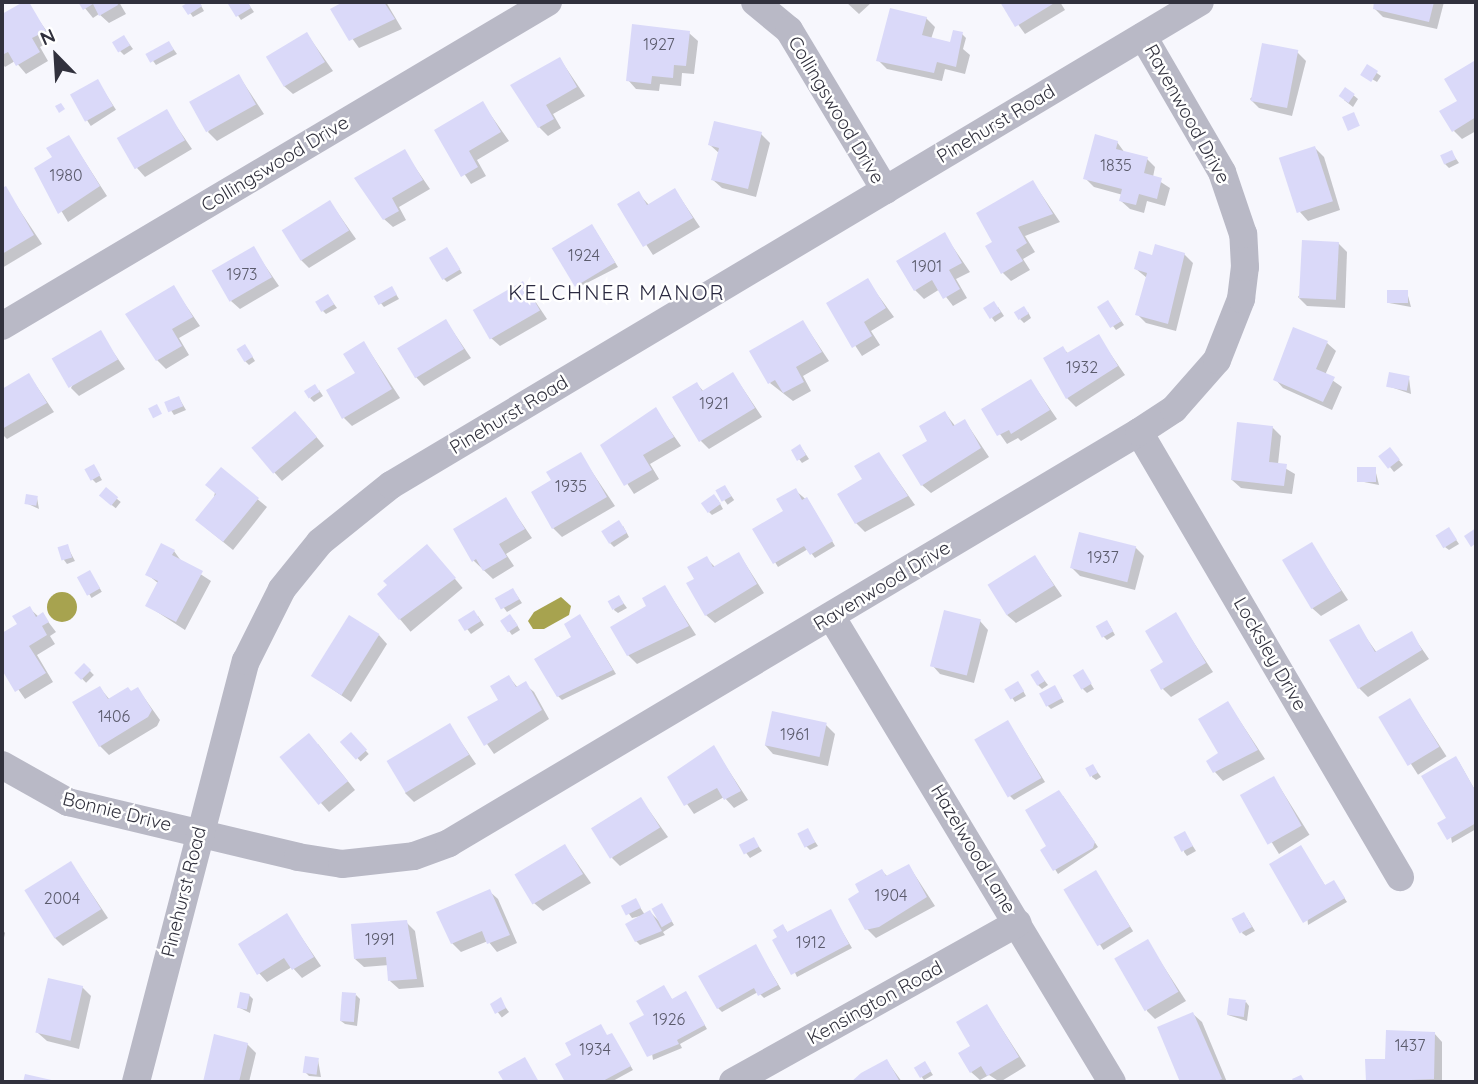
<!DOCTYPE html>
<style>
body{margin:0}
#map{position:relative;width:1478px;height:1084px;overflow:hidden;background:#f7f7fd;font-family:Quicksand,sans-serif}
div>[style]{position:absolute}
.water>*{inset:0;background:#a7a34f}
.round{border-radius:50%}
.shadow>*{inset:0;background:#0003;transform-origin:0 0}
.building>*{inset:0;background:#dad9f9;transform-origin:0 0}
.minor>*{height:28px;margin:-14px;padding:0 14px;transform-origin:14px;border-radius:14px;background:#b9b9c6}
span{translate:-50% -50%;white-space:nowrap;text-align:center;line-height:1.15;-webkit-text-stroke:5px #fff;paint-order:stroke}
.number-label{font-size:16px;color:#5b5b6c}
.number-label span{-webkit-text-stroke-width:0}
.street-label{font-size:19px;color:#31313d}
.neighbourhood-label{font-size:21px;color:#2a2940;letter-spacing:2px}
.frame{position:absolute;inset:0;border:4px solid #31313d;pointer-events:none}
.north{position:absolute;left:21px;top:21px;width:70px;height:70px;-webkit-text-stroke:5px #fff;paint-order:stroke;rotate:336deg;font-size:19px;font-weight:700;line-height:28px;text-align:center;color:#31313d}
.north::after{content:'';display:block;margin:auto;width:24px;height:32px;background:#31313d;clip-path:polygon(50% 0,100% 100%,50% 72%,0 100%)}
</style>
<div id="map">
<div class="water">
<i class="round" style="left:47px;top:592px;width:30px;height:30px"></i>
<i style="clip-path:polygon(561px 597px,571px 606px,569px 615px,544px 629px,533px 629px,528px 621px,534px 612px)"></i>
</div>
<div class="shadow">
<i style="clip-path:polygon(26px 2px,53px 40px,40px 47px,48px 61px,26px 74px,15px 61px,5px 67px,2px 63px,2px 16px)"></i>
<i style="clip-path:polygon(80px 2px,119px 2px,126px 14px,109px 23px,99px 14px,93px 18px)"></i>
<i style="clip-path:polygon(192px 2px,199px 2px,204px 11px,193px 17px,185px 6px)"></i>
<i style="clip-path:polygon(236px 2px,247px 2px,254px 12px,241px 20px,231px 5px)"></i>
<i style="clip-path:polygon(347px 2px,386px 2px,402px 29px,359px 48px,332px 10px)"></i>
<i style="clip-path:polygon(846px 2px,872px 2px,859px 14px)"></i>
<i style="clip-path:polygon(1002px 2px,1060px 2px,1065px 10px,1025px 34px)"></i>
<i style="clip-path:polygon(1376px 2px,1444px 2px,1437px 29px,1383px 17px,1374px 8px)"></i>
<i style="clip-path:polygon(926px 18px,935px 27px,931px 39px,957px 46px,962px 34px,966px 38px,963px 49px,970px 55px,965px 74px,945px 69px,942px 81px,887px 69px,878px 60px)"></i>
<i style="clip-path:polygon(689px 33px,698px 41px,694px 74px,682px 73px,681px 86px,660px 84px,659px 91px,636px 89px,628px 80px)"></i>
<i style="clip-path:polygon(307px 34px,333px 71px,293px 94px,284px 86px)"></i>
<i style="clip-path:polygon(124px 37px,133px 49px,124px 55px,120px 51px)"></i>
<i style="clip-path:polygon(169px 43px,177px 54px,156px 65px,148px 54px)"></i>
<i style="clip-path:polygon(1297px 52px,1306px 61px,1292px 116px,1259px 108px,1250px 99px)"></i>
<i style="clip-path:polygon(560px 59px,585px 96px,553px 114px,561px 128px,548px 136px,539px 127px)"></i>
<i style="clip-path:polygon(1474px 63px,1476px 131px,1462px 139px,1454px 131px)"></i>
<i style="clip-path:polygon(1368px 67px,1381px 76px,1377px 82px,1365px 75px)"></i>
<i style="clip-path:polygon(239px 76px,264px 114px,217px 141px,208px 132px)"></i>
<i style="left:98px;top:82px;width:33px;height:30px;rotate:57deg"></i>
<i style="clip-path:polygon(1346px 89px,1358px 99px,1353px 107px,1344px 100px)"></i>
<i style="clip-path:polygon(483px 104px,509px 141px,477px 160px,486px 176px,471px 184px,436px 131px)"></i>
<i style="clip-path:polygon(166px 111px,192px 149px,145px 177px,137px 168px)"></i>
<i style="clip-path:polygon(761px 134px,770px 143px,756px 197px,722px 188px,713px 180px,720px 154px,710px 145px)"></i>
<i style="clip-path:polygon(69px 137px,107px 196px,68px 222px,36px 169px,55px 158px)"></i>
<i style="clip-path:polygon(1117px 142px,1125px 153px,1147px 159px,1155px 167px,1153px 177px,1170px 188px,1165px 206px,1147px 201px,1144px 213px,1130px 209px,1121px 201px,1123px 195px,1094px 187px,1085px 178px)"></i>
<i style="clip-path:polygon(1315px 148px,1324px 157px,1340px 210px,1308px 221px,1300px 212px)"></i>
<i style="clip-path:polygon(404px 151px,430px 189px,399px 207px,406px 220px,393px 227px,384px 219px)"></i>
<i style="clip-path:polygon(1452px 153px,1459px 163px,1449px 168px,1445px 164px)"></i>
<i style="clip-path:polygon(1033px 182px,1060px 222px,1025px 236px,1035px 252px,1023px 259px,1030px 270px,1011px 281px,1003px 273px,994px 243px)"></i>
<i style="clip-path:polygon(5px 188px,42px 244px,2px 268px,2px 190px)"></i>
<i style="clip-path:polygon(675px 190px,700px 227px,653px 255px,620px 205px,639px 194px,649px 205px)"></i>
<i style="clip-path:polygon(330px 202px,356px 239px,309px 268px,300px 259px)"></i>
<i style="clip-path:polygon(595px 230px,618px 267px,579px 287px,575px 283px)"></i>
<i style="clip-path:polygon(944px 234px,970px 272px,956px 279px,967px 298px,953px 306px,940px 289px,924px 299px,915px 290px)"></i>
<i style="clip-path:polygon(1338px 243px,1347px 252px,1345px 308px,1307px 306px,1298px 297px)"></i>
<i style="clip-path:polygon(253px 248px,279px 286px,240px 309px,231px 301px)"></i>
<i style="clip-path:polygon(450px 253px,462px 273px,447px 282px,443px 278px)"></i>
<i style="clip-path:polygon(1184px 254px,1193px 263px,1176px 331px,1146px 323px,1137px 314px,1147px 278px,1136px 269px,1153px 257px)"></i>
<i style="clip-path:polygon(867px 280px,894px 317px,871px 331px,880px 345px,862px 356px,828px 304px)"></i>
<i style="clip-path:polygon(523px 283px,547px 319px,500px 346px,491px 338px)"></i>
<i style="clip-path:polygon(174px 288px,200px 326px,179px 338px,189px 355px,166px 369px,157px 360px)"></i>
<i style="clip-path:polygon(392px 288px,399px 299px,384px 307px,376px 297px)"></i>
<i style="clip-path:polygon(1407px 292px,1411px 307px,1389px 303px)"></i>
<i style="clip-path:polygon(328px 296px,337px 308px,326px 314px,323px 311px)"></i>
<i style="clip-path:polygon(1111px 306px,1124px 325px,1116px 330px,1113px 326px)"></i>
<i style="clip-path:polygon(998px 307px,1004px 316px,995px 322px,992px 318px)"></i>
<i style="clip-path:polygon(1028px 312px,1031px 318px,1024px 323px,1020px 319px)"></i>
<i style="clip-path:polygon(446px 321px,471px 358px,424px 386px,416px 377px)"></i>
<i style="clip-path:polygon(803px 322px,829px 361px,803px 376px,811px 391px,793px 401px,770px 383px)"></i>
<i style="clip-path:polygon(1294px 330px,1327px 343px,1336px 351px,1325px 375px,1342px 387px,1332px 410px,1283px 388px,1275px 379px)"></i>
<i style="clip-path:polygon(100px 333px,125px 369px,79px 396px,71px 388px)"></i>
<i style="clip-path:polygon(1098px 336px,1125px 375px,1076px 407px,1067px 398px,1062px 348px,1069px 354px)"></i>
<i style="clip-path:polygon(364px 343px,400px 398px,352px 426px,344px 418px)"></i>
<i style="clip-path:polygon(248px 350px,255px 361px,249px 365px,245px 361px)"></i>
<i style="clip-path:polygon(733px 374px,762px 417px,709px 449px,701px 441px,697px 384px,704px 392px)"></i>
<i style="clip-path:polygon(29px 375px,54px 412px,7px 439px,2px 434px,2px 391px)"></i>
<i style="clip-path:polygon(1409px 378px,1411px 394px,1388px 386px)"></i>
<i style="clip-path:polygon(1031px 381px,1057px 419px,1021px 441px,1018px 438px,1007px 444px,983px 410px)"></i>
<i style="clip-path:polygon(319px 390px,323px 396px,314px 402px,310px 398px)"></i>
<i style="clip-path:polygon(179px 398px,186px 410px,174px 415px,167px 404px)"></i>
<i style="clip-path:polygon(655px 409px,681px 446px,650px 464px,659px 479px,634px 494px,602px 445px)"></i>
<i style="clip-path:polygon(945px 413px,956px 427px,965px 421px,989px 457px,931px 493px,922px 485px,929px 441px)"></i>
<i style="clip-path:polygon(303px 421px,324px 446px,282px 481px,274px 472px)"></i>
<i style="clip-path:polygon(1272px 427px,1281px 436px,1278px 464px,1295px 474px,1292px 494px,1241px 488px,1232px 480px)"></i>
<i style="clip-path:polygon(803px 450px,809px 459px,802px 463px,799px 459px)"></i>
<i style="clip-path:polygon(1393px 453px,1403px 465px,1394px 472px,1382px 457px)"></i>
<i style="clip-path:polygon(580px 454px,615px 506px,562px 537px,553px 528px,554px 481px)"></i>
<i style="clip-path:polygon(879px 454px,915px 505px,865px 532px,856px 523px,865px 480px)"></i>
<i style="clip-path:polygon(94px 466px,102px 480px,96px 483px,92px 479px)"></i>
<i style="clip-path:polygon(221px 469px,267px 507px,233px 550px,206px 528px)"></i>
<i style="clip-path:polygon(1375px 469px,1379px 485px,1359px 481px)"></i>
<i style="left:725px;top:487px;width:16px;height:8px;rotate:55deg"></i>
<i style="left:106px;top:490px;width:19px;height:8px;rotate:39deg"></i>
<i style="clip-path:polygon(795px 490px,810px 503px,835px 546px,815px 558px,808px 549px,778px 567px,755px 530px,785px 512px)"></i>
<i style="clip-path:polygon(37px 498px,39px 509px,26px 503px)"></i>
<i style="clip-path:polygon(506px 500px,532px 538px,506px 554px,514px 566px,493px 579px,473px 560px)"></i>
<i style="clip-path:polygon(718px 500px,723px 509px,712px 515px,709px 512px)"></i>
<i style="clip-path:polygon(623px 526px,629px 537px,614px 547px,610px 543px)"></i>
<i style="clip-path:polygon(1452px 534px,1459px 544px,1449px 550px,1445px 547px)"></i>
<i style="clip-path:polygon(1312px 545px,1348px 600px,1321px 616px,1312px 608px)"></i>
<i style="clip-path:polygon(67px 546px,75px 561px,67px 564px,64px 560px)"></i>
<i style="clip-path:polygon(1135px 547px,1144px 556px,1135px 590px,1080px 576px,1071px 567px)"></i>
<i style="clip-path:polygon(174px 551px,182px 562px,211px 581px,185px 630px,148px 606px,159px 584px,147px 574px)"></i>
<i style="clip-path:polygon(739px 554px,764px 593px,715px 623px,706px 615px,697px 579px,706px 558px,716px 568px)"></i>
<i style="left:435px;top:555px;width:43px;height:68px;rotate:50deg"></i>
<i style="clip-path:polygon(1035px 557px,1062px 596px,1016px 623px,1007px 615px)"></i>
<i style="left:90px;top:572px;width:23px;height:12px;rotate:59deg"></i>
<i style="clip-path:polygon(665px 587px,696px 635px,637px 664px,628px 655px,648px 607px)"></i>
<i style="clip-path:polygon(516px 594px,522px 603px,507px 612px,498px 600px)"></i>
<i style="clip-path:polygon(619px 597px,627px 608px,618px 613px,614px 610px)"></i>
<i style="clip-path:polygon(29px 608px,39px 617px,43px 615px,56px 632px,50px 636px,55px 644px,37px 655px,53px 682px,25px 699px,2px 666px,2px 635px,20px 625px)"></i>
<i style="clip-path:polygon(1175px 614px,1213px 672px,1171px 697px,1163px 689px)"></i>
<i style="clip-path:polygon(478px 616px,484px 625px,471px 634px,461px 621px)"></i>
<i style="clip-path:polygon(514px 620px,520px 630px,512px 635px,509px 631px)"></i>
<i style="clip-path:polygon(583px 620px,616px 674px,562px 700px,558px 696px,574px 637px)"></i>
<i style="clip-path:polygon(980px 621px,988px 630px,974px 683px,940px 674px,932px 665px)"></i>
<i style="clip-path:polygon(1110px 626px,1115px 635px,1107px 640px,1103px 636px)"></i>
<i style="clip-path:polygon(1358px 626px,1377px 653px,1411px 633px,1429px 659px,1368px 697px,1359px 688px)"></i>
<i style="clip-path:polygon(379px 635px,387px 644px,351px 702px,313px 676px)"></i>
<i style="left:84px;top:665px;width:14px;height:11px;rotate:45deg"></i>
<i style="clip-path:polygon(1083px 671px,1094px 689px,1087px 693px,1083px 689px)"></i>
<i style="clip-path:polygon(1038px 672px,1048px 685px,1042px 689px,1038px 685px)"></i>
<i style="clip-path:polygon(509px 677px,518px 688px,525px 684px,534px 692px,549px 719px,494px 754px,469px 718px,500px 700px)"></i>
<i style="clip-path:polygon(1021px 687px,1026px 696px,1015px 702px,1006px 689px)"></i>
<i style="clip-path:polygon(1055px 687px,1064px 702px,1051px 709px,1047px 705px)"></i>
<i style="clip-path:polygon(100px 688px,110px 700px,138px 689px,160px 720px,157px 726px,109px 755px,100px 746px)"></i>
<i style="left:1410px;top:700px;width:67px;height:34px;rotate:57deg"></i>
<i style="clip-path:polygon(1228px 703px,1265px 759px,1223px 781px,1215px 772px)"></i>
<i style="clip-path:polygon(1008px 722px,1045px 782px,1014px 800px,1010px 796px)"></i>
<i style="clip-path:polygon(826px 725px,835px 734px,828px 766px,773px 754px,765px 745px)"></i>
<i style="clip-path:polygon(450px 726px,476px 764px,414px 802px,405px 793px)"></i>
<i style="left:351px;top:735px;width:26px;height:11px;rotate:47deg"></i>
<i style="clip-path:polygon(318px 744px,355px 790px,329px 812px,321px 803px)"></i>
<i style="clip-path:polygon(714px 748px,748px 800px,734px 808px,724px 797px,694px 814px,669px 778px)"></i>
<i style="clip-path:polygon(1459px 762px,1476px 792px,1476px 829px,1452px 843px,1448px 819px)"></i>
<i style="clip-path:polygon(1093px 766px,1101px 777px,1096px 780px,1092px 777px)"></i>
<i style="left:1274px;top:778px;width:67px;height:36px;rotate:58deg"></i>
<i style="clip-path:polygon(1063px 796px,1098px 847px,1058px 874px,1043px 850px,1049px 847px)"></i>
<i style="clip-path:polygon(641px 799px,668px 837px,620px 866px,612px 858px)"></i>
<i style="clip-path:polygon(807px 830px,818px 846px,810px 850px,806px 846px)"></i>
<i style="clip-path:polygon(1185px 834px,1196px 851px,1187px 856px,1184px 852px)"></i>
<i style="clip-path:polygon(753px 839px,762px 851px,750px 858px,741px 846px)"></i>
<i style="clip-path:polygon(565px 846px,591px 883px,543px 911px,534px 903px)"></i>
<i style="clip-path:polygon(1301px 847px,1326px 887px,1334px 882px,1347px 902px,1308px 925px)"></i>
<i style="clip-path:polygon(71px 863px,108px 918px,63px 946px,54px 937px)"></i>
<i style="clip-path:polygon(909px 866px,935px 906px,876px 938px,867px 929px,862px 893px,882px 871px,888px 877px)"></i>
<i style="left:1096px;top:872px;width:70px;height:35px;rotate:58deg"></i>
<i style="clip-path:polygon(489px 891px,498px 899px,517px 943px,497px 952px,488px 941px,461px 952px,452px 943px)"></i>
<i style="clip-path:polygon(636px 901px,645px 915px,650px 912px,659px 921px,662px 905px,674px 925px,663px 932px,665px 935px,640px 945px,636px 941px,645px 915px,632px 918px,624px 907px)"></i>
<i style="clip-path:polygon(830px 911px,852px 948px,797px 977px,779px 938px,783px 926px,788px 933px)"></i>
<i style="clip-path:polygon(287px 916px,321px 966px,302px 978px,292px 967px,267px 982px,259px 973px)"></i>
<i style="clip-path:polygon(1247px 918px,1255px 931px,1246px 936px,1242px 933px)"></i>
<i style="clip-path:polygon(406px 922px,415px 931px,424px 987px,399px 989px,390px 981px,389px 965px,364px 967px,355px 959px)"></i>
<i style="clip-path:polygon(2px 929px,5px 933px,2px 947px)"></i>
<i style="clip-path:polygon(1147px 941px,1186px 1001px,1155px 1019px,1147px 1011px)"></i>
<i style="clip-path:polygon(755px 946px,781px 989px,764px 998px,758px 992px,722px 1012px,718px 1008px)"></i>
<i style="clip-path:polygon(82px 987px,91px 996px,79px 1049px,47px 1041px,38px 1033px)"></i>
<i style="clip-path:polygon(664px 987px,673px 1001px,686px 993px,707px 1029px,680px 1044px,682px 1048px,653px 1060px,646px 1015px)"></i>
<i style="clip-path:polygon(249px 995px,253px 999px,250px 1013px,238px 1007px)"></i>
<i style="clip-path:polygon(356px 995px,360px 999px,357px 1026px,345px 1024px,341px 1021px)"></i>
<i style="left:500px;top:1000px;width:15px;height:9px;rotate:53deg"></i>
<i style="clip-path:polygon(1246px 1002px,1249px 1006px,1247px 1021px,1228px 1015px)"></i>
<i style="clip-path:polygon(987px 1006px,1026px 1066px,1000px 1082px,989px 1075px,980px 1080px,971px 1072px)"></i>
<i style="clip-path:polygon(1193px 1014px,1202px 1022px,1227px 1082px,1182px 1082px,1159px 1028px)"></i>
<i style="clip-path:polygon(1434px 1033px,1442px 1042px,1442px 1082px,1367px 1082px,1367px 1061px,1387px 1061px)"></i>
<i style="clip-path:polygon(612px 1035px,633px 1070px,611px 1082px,567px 1082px,557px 1065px)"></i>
<i style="clip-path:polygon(215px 1036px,247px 1044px,256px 1053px,249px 1082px,204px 1082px)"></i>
<i style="clip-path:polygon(318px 1060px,321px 1077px,309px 1076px,305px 1072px)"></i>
<i style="clip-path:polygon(887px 1061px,902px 1082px,853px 1082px)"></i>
<i style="clip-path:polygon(925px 1063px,933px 1075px,924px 1080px,921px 1076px)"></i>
</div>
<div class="building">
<i style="clip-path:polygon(23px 2px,29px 2px,46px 31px,32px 38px,40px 52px,16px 66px,8px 52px,2px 55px,2px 14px)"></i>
<i style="clip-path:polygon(78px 2px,117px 2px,118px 5px,99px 16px,93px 4px,83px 10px)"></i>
<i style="clip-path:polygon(189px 2px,199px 2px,202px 6px,188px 15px,182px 6px)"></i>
<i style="clip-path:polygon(233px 2px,248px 2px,251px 8px,236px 17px,228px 4px)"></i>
<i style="clip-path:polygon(343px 2px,384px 2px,395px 19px,349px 41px,330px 9px)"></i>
<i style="clip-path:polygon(1000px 2px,1056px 2px,1015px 27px)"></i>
<i style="clip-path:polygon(1374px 2px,1434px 2px,1429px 22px,1373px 9px)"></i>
<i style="clip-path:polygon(890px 8px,927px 17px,922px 35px,950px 42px,953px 30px,963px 32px,956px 67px,937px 62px,934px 73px,876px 61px)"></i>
<i style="clip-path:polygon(632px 24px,690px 31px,686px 66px,674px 65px,673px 78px,652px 76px,651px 84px,626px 81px)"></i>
<i style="left:307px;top:32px;width:35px;height:48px;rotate:59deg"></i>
<i style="left:124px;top:35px;width:12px;height:14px;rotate:59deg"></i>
<i style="left:169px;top:41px;width:10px;height:27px;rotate:61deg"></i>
<i style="left:1262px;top:43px;width:37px;height:59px;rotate:11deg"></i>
<i style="clip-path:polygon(560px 57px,577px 87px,546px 105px,554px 119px,538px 128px,510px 85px)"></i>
<i style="clip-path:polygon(1474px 61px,1476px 117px,1452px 132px,1439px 111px,1457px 101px,1444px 79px)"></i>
<i style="left:1367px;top:64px;width:13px;height:13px;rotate:32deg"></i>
<i style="left:239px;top:74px;width:35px;height:57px;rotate:61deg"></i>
<i style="left:98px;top:79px;width:31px;height:32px;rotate:61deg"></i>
<i style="left:1345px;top:87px;width:12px;height:11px;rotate:35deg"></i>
<i style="clip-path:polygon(483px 101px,501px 132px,469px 151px,478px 167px,461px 177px,434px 130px)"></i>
<i style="clip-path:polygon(61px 103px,65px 109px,59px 113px,55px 106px)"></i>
<i style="left:167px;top:109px;width:36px;height:58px;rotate:60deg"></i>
<i style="left:1354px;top:112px;width:15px;height:13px;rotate:67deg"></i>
<i style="clip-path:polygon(714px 121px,762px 132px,748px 189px,711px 180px,719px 148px,708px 145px)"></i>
<i style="clip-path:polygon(1095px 134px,1118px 141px,1116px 149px,1148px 157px,1144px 173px,1162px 178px,1157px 199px,1139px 194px,1136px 205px,1119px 201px,1122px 189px,1083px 179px)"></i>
<i style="clip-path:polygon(69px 135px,100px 186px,58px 214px,34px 168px,52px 157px,46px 148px)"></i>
<i style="left:1315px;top:146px;width:58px;height:38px;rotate:72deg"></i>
<i style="clip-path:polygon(405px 149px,423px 180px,392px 198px,399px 211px,383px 220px,354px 178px)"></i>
<i style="left:1452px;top:150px;width:10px;height:13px;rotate:66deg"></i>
<i style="clip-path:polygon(1033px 180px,1053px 214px,1018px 227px,1027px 243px,1016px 250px,1023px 261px,1001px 274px,985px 246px,992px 242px,976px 213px)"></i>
<i style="clip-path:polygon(6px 186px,34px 235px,2px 254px,2px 188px)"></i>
<i style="clip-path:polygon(675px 188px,693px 218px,643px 247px,617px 204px,639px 191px,647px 205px)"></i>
<i style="left:330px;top:200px;width:36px;height:57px;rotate:58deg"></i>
<i style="left:592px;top:224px;width:45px;height:47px;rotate:59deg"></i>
<i style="clip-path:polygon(945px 232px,962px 263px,949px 270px,960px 289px,943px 299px,932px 280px,914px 291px,896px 261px)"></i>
<i style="left:1302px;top:240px;width:37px;height:58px;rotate:3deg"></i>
<i style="clip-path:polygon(1155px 244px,1185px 253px,1168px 324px,1135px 315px,1147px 273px,1134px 269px,1139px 251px,1152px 255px)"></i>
<i style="left:254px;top:246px;width:36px;height:49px;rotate:60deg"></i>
<i style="left:447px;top:247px;width:26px;height:21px;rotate:59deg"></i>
<i style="clip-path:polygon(868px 278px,886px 308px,864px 322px,872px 336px,852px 348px,826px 303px)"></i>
<i style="left:523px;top:281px;width:34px;height:58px;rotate:60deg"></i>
<i style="clip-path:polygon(174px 285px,193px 317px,172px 329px,182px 346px,156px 361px,125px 314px)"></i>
<i style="left:392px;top:286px;width:10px;height:21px;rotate:61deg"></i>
<i style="left:1387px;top:290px;width:21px;height:13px"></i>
<i style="left:328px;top:294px;width:12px;height:15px;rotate:59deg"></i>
<i style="left:1108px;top:300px;width:25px;height:13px;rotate:58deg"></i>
<i style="left:994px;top:301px;width:13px;height:13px;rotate:58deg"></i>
<i style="left:1024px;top:306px;width:9px;height:12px;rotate:58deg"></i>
<i style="left:446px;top:319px;width:35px;height:57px;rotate:59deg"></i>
<i style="clip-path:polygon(803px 320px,822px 352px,796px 367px,804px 382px,783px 393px,775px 380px,768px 384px,749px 351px)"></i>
<i style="clip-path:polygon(1293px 327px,1328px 341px,1316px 369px,1335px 377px,1323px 402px,1273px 380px)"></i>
<i style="left:101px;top:330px;width:34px;height:57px;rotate:60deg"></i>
<i style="clip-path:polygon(1099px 334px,1118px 366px,1066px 399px,1043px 358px,1063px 346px,1067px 353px)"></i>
<i style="clip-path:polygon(364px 341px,392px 389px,342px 419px,326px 390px,355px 373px,343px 354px)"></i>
<i style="left:245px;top:344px;width:15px;height:10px;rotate:58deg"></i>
<i style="clip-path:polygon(733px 372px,755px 408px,699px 442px,672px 397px,697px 382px,702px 391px)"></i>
<i style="left:1389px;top:372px;width:21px;height:15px;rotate:11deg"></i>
<i style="clip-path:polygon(29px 373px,47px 403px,2px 429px,2px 389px)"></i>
<i style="clip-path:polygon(1031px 379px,1050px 410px,1011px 434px,1009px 430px,997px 436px,981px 409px)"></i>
<i style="left:315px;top:384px;width:9px;height:13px;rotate:58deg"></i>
<i style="left:179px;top:396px;width:11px;height:16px;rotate:68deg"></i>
<i style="left:157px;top:404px;width:11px;height:10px;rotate:63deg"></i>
<i style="clip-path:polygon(656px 407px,674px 437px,643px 455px,652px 470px,624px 486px,600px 445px)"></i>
<i style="left:295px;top:411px;width:34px;height:57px;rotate:50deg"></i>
<i style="clip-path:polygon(945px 411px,953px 426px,965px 419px,981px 448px,921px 486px,902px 455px,927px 441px,919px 426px)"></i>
<i style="clip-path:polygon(1237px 422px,1273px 426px,1269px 462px,1287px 464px,1284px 486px,1231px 480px)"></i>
<i style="clip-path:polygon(800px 444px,806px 455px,797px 461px,791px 450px)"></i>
<i style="left:1390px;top:447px;width:16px;height:15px;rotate:52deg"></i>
<i style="clip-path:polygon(581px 452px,607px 497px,552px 529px,531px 492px,551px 480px,546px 472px)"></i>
<i style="clip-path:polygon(879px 452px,908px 496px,855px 524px,837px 494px,862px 479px,854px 466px)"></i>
<i style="left:94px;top:464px;width:13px;height:11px;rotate:61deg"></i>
<i style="clip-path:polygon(221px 467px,259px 498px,223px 542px,195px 520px,216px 494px,205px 485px)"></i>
<i style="left:1357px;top:467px;width:19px;height:15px"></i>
<i style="left:725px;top:485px;width:13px;height:11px;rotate:61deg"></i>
<i style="left:106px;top:487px;width:16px;height:11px;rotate:40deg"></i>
<i style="clip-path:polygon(796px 488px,802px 500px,807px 497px,833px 541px,810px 555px,804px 546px,773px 564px,752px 529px,783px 511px,776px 499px)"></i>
<i style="left:26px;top:494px;width:12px;height:10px;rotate:9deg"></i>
<i style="left:714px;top:494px;width:12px;height:16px;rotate:55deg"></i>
<i style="clip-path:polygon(506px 497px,525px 529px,499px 544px,507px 557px,483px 571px,476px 559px,472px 562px,453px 529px)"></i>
<i style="left:619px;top:520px;width:15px;height:21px;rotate:58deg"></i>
<i style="left:1449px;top:527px;width:15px;height:16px;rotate:58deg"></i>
<i style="clip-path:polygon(1476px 528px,1476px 543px,1471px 547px,1464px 536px)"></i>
<i style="left:1079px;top:532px;width:59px;height:37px;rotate:14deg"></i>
<i style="left:1312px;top:542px;width:57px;height:35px;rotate:59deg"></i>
<i style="clip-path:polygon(161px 543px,175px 550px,172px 555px,203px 571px,176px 622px,145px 606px,158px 581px,145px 575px)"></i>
<i style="left:68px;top:544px;width:14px;height:11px;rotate:73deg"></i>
<i style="clip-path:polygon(427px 544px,456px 578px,399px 620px,377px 594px,387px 585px,383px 581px)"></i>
<i style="clip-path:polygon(739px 552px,757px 584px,705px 616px,686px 583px,694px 579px,687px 567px,707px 556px,713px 567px)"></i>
<i style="left:1035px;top:555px;width:36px;height:56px;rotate:58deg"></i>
<i style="left:90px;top:570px;width:21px;height:15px;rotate:61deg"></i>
<i style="clip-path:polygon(665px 585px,689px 626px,627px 656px,610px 627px,646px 606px,642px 598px)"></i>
<i style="left:513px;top:588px;width:13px;height:21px;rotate:61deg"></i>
<i style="left:619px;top:595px;width:10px;height:13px;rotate:61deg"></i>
<i style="clip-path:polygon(30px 606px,36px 617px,43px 612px,49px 622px,42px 626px,47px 635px,29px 646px,46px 673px,15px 692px,2px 670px,2px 633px,17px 624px,12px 616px)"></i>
<i style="left:474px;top:610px;width:13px;height:19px;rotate:58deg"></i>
<i style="left:944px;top:610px;width:38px;height:58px;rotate:14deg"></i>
<i style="clip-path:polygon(1176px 612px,1206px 663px,1161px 690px,1150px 670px,1163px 662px,1145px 631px)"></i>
<i style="left:510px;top:614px;width:14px;height:12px;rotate:56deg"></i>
<i style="clip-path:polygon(580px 614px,613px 670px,557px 697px,534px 659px,571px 637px,564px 624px)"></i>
<i style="left:349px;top:615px;width:36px;height:72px;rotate:32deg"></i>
<i style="left:1107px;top:620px;width:13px;height:13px;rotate:61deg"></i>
<i style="clip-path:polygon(1359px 624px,1375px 652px,1412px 631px,1422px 650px,1358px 689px,1329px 640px)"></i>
<i style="left:84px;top:663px;width:10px;height:14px;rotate:45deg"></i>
<i style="left:1083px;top:669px;width:17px;height:12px;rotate:59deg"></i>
<i style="left:1038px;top:670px;width:13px;height:9px;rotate:58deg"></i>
<i style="clip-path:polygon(509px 675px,516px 687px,526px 681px,542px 710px,484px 746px,467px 717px,498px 700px,490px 686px)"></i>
<i style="left:1018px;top:681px;width:12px;height:16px;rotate:59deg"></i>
<i style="left:1055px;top:685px;width:15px;height:18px;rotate:62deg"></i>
<i style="clip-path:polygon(100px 686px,108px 699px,128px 687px,131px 691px,138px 687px,152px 710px,148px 717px,99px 747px,72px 702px)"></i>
<i style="left:1410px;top:698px;width:57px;height:37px;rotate:59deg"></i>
<i style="clip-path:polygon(1228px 701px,1258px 750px,1213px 773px,1206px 761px,1218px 753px,1198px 719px)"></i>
<i style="left:772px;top:711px;width:56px;height:35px;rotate:12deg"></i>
<i style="left:1008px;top:720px;width:67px;height:39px;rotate:60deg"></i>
<i style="left:450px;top:723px;width:37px;height:74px;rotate:59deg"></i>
<i style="left:351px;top:732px;width:24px;height:15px;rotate:48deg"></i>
<i style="left:309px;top:733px;width:62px;height:38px;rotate:51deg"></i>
<i style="clip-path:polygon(714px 745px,741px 791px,724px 800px,717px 788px,684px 806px,667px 777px)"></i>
<i style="clip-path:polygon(1456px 756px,1476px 792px,1476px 823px,1447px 840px,1437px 823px,1446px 818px,1421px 776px)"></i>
<i style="left:1093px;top:764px;width:10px;height:9px;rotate:61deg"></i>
<i style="left:1274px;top:776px;width:57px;height:39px;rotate:61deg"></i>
<i style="clip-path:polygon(1059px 790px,1095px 842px,1093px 848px,1053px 871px,1040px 850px,1046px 846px,1025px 810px)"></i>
<i style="left:641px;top:797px;width:36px;height:59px;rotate:58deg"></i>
<i style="left:808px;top:828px;width:16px;height:12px;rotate:63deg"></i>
<i style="left:1185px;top:831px;width:17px;height:13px;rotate:62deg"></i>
<i style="left:754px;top:837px;width:11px;height:17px;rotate:63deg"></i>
<i style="left:565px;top:844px;width:35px;height:59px;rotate:59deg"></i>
<i style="clip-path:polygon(1301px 845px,1325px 885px,1334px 880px,1345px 898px,1303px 923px,1269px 864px)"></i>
<i style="left:71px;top:861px;width:57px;height:55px;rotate:58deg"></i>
<i style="clip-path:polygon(909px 864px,927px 897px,879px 927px,865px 930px,848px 899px,859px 892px,855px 884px,882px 869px,886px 876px)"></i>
<i style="left:1096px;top:870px;width:66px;height:38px;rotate:59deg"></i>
<i style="clip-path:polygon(490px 889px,510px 935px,487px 944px,482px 931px,451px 944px,436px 912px)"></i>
<i style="left:636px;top:898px;width:11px;height:17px;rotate:63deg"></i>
<i style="left:662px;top:903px;width:21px;height:12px;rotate:61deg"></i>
<i style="clip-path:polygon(831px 909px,849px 944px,791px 975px,772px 940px,777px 937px,773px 930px,783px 924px,787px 932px)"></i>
<i style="clip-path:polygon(650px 910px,662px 931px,635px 942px,625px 924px)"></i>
<i style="left:1244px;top:912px;width:17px;height:14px;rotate:62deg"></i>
<i style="clip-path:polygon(287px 913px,314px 957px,292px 970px,284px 958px,257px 975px,238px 944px)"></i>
<i style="clip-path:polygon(407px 920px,417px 979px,388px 981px,386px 957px,354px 959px,351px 924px)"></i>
<i style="left:1148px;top:939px;width:61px;height:39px;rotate:60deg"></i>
<i style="clip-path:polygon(756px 944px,778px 985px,758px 996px,754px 988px,717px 1009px,698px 976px)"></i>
<i style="left:48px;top:978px;width:36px;height:56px;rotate:13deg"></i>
<i style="clip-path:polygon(664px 985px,672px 999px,686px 991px,705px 1025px,677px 1040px,679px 1044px,647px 1057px,629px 1023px,644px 1015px,636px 1001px)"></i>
<i style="left:240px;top:992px;width:10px;height:16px;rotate:11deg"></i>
<i style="left:342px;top:992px;width:14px;height:29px;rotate:4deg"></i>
<i style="clip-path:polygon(501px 997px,506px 1008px,495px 1014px,490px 1004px)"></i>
<i style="left:1229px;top:998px;width:17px;height:17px;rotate:7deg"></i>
<i style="clip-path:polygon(987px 1004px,1019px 1057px,987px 1076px,981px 1066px,970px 1073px,958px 1053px,970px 1046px,956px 1022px)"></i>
<i style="clip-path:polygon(1193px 1012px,1222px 1079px,1214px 1082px,1180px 1082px,1157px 1027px)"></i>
<i style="clip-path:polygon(601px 1024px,607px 1035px,612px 1033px,631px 1066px,601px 1082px,565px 1082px,555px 1064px,571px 1055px,565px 1043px)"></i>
<i style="clip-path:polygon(1386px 1030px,1435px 1032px,1434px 1079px,1366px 1082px,1365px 1059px,1385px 1059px)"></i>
<i style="clip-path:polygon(214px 1034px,248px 1043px,239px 1082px,203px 1082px)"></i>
<i style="left:305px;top:1056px;width:14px;height:17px;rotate:8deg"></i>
<i style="clip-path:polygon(525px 1057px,539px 1082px,504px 1082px,498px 1072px)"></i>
<i style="clip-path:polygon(887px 1059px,900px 1082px,851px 1082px,861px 1073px)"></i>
<i style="left:925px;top:1061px;width:12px;height:13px;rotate:59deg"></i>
<i style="clip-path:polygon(25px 1074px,56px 1081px,56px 1082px,23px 1082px)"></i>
<i style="clip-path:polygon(1301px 1075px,1305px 1082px,1294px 1082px,1292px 1079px)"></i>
</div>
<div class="minor">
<i style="left:755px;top:2px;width:44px;rotate:39.5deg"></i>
<i style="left:789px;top:30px;width:187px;rotate:59deg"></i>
<i style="left:2px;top:326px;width:635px;rotate:-30.69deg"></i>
<i style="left:1139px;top:432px;width:516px;rotate:59.61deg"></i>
<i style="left:831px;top:616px;width:544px;rotate:58.91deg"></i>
<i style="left:2px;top:765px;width:76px;rotate:29.3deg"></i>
<i style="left:68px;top:802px;width:236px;rotate:13.4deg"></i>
<i style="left:298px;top:857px;width:45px;rotate:9deg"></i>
<i style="left:342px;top:864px;width:72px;rotate:-6.3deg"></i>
<i style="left:414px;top:856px;width:37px;rotate:-20deg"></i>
<i style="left:449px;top:843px;width:803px;rotate:-30.78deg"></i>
<i style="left:1139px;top:432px;width:42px;rotate:-33.3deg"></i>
<i style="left:1174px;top:409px;width:65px;rotate:-48.7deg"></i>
<i style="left:1217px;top:360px;width:66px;rotate:-68.5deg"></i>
<i style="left:1241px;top:299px;width:32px;rotate:-83deg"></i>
<i style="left:1245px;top:267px;width:33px;rotate:-93deg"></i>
<i style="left:1243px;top:234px;width:65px;rotate:-108.7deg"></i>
<i style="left:1222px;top:172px;width:157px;rotate:-120.2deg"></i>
<i style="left:136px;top:1082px;width:435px;rotate:-75.4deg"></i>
<i style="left:246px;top:661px;width:80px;rotate:-63.4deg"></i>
<i style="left:282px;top:589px;width:60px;rotate:-51deg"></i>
<i style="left:320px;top:542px;width:91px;rotate:-38.8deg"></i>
<i style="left:391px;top:485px;width:942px;rotate:-30.84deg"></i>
<i style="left:733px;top:1082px;width:326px;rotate:-29.2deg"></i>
</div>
<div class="number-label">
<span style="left:659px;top:44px">1927</span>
<span style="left:1116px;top:165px">1835</span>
<span style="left:66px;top:175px">1980</span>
<span style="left:584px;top:255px">1924</span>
<span style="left:927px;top:266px">1901</span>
<span style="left:242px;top:274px">1973</span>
<span style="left:1082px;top:367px">1932</span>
<span style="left:714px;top:403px">1921</span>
<span style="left:571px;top:486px">1935</span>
<span style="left:1103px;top:557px">1937</span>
<span style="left:114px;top:716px">1406</span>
<span style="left:795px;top:734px">1961</span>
<span style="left:891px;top:895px">1904</span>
<span style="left:62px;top:898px">2004</span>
<span style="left:380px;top:939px">1991</span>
<span style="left:811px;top:942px">1912</span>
<span style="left:669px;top:1019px">1926</span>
<span style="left:1410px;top:1045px">1437</span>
<span style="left:595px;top:1049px">1934</span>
</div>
<div class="street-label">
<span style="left:836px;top:110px;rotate:59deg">Collingswood Drive</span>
<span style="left:1187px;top:114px;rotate:61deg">Ravenwood Drive</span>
<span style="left:996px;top:124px;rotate:-31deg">Pinehurst Road</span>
<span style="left:275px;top:164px;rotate:-31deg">Collingswood Drive</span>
<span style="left:509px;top:415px;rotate:-31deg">Pinehurst Road</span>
<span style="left:882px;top:586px;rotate:-31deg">Ravenwood Drive</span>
<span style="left:1270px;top:654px;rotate:60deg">Locksley Drive</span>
<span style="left:117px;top:812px;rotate:14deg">Bonnie Drive</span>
<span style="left:973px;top:849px;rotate:59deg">Hazelwood Lane</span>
<span style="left:184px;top:892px;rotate:-76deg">Pinehurst Road</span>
<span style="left:875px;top:1003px;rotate:-29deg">Kensington Road</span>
</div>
<div class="neighbourhood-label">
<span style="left:617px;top:292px">KELCHNER MANOR</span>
</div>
<div class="frame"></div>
<div class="north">N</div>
</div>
